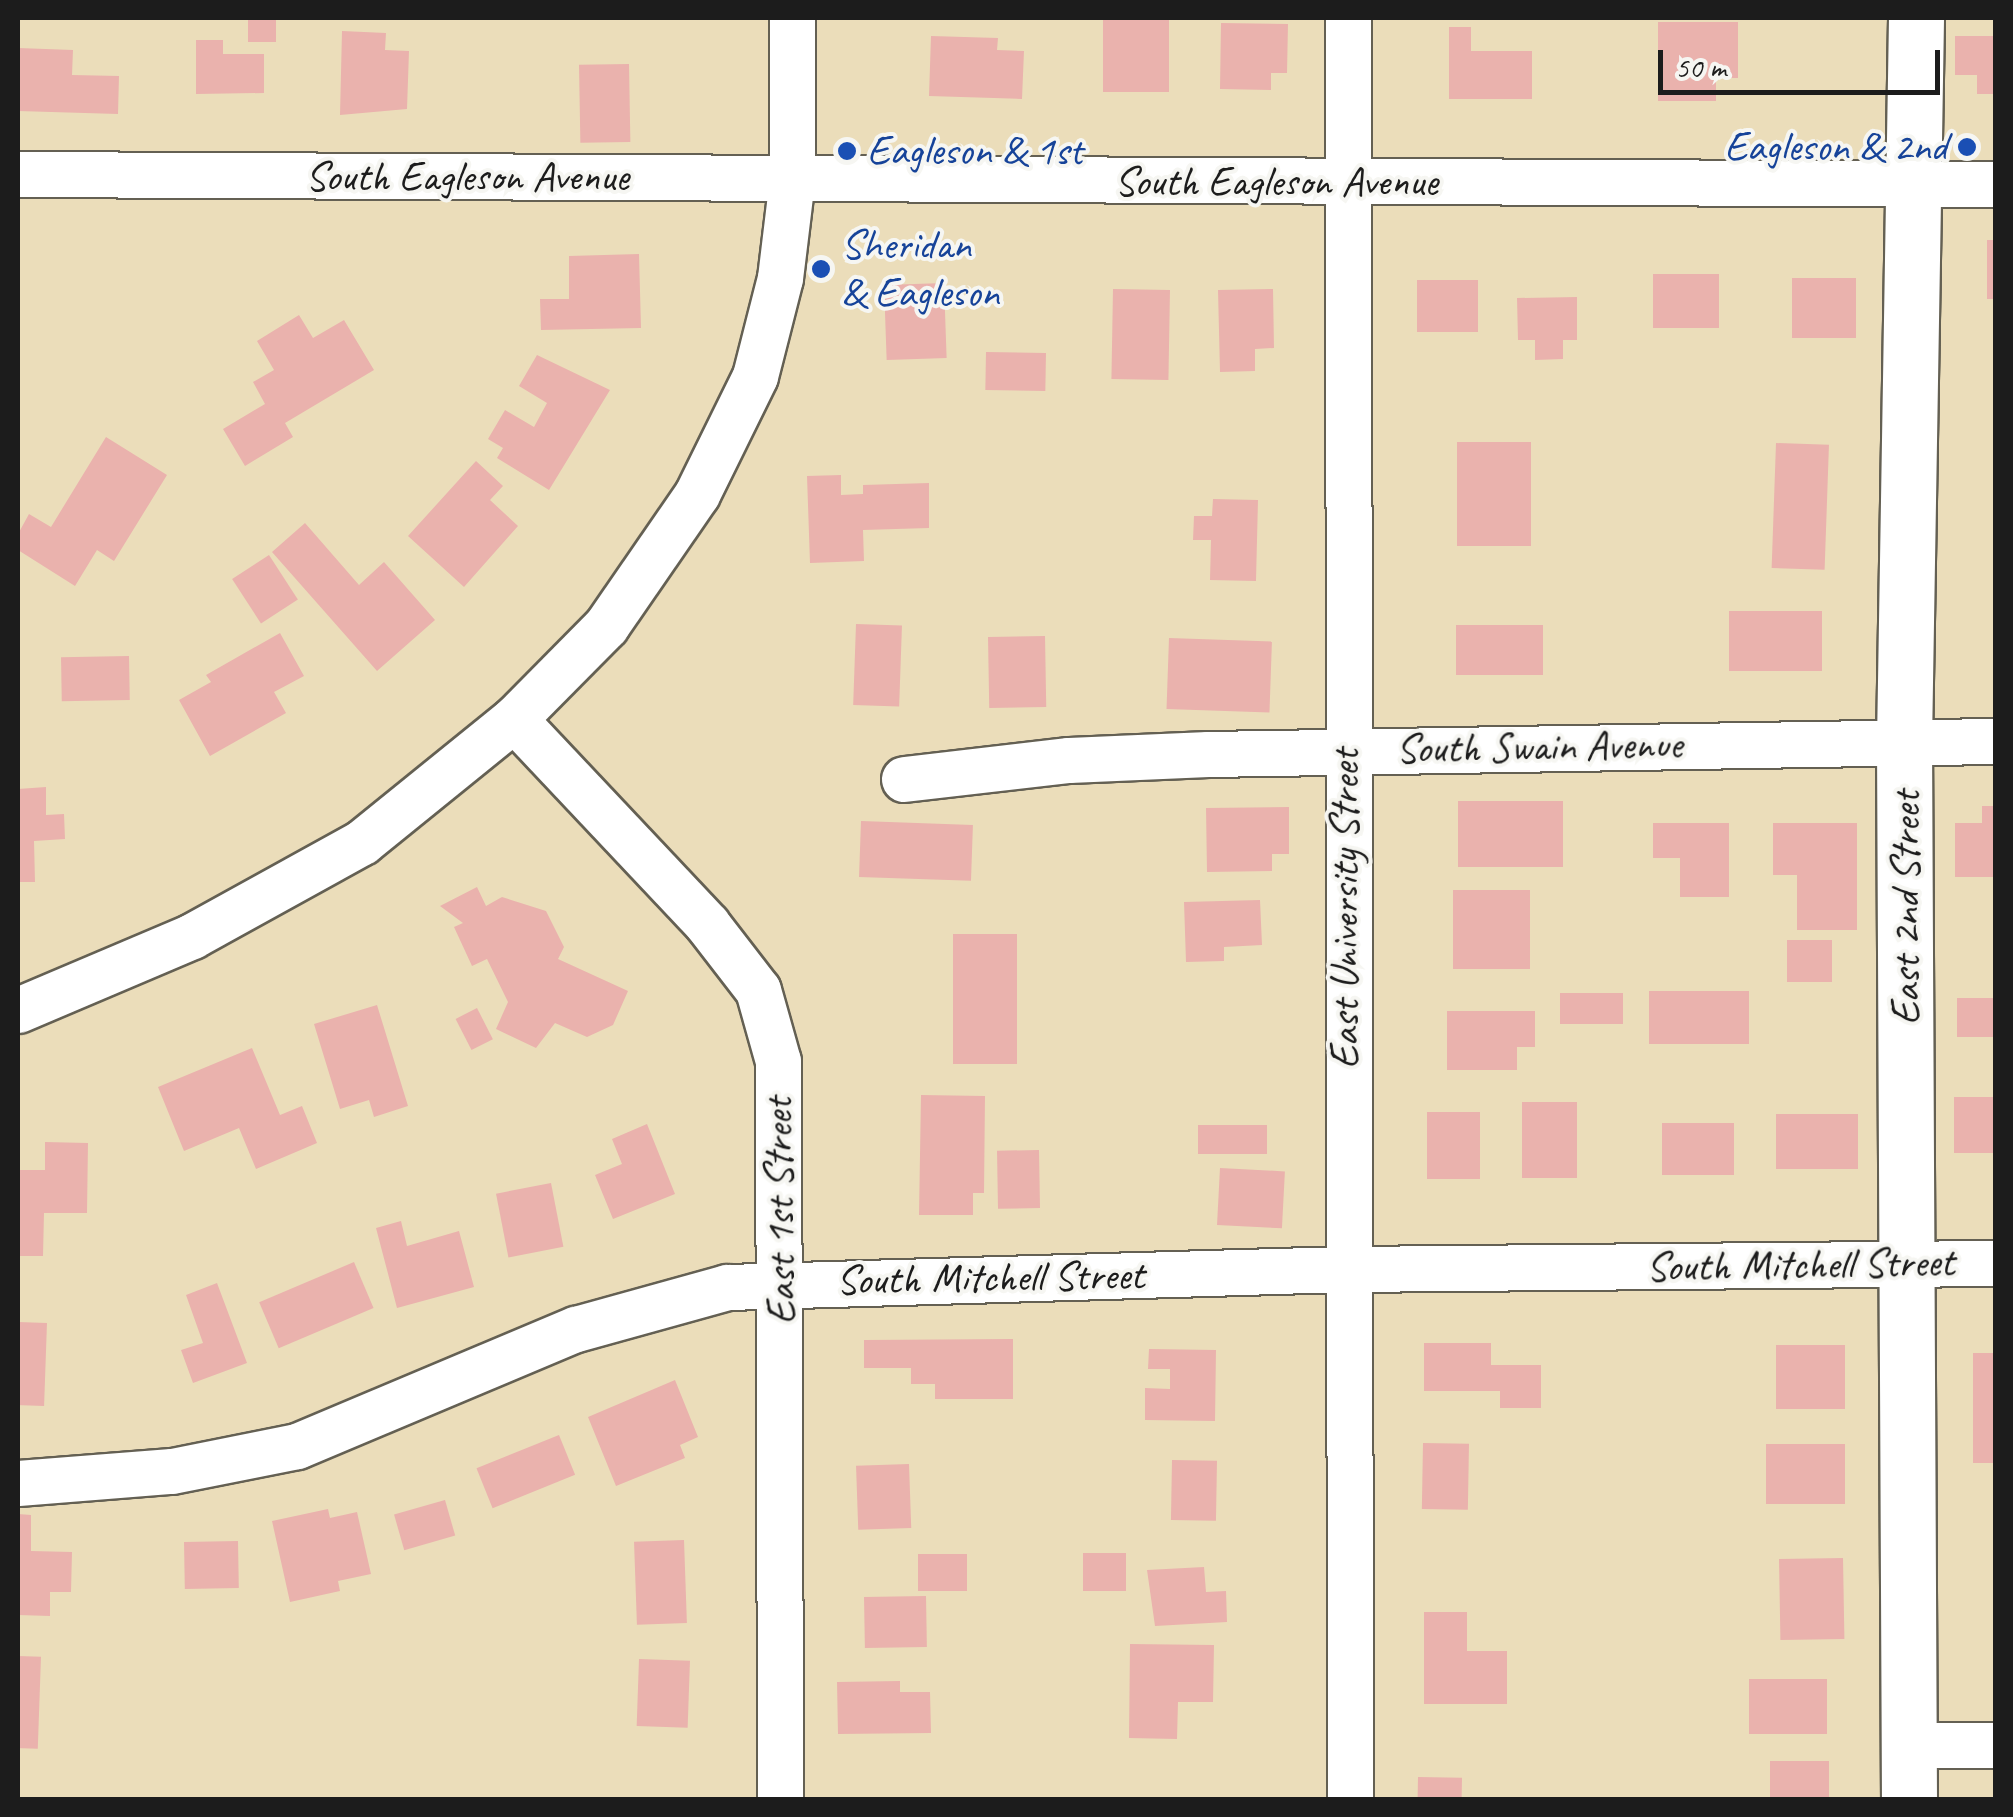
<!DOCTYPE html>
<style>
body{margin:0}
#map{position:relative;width:2013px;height:1817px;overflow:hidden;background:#ebddba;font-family:Caveat,sans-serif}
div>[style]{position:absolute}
.building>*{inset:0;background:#eab2ad;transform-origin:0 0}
.roads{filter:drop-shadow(2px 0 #646053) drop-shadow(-2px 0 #646053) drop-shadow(0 2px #646053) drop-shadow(0 -2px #646053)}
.minor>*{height:45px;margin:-22.5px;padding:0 22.5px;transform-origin:22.5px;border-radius:22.5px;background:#fff}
.tertiary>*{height:55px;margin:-27.5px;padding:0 27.5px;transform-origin:27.5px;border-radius:27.5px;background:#fff}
.dots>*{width:28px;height:28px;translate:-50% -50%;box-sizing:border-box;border:5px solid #f6f6f2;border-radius:50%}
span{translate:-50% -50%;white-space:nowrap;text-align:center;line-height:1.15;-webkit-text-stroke:8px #f6f6f2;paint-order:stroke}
.transit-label{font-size:42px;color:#164399}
.right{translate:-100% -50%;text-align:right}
.left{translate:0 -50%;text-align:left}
.street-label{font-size:42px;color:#1c1c1c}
.frame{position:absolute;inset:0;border:20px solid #1c1c1c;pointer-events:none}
.scale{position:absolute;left:1658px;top:50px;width:282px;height:45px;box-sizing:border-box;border:5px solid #1c1c1c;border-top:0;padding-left:12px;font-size:30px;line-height:35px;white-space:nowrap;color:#1c1c1c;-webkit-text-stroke:8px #f6f6f2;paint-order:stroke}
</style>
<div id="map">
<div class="building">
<i style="left:248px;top:18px;width:28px;height:24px"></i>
<i style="left:1103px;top:18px;width:66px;height:74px"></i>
<i style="clip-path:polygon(1658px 22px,1738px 22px,1738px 78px,1716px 78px,1716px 101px,1658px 101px)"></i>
<i style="clip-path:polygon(1221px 23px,1288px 24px,1287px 73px,1271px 73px,1271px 90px,1220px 89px)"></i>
<i style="clip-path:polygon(1449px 27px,1471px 27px,1471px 51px,1532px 51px,1532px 99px,1449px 99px)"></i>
<i style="clip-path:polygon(342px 31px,386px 33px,385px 50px,409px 51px,407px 109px,340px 115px)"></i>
<i style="clip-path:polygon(931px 36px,998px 38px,997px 50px,1024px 51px,1022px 99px,929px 96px)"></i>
<i style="clip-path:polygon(1955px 36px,1996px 36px,1996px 94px,1977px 94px,1977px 75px,1955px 75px)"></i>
<i style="clip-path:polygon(196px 40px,223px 40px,223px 54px,264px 54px,264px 93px,196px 94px)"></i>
<i style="clip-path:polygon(18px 48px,73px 50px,72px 75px,119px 76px,118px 114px,18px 111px)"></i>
<i style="left:629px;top:64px;width:78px;height:50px;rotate:89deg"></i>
<i style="left:1987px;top:240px;width:9px;height:59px"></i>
<i style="clip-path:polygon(639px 254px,641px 328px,541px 330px,540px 299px,569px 299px,569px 256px)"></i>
<i style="left:1653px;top:274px;width:66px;height:54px"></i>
<i style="left:1792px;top:278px;width:64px;height:60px"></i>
<i style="left:1417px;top:280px;width:61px;height:52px"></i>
<i style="left:944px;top:283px;width:75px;height:60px;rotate:88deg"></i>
<i style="left:1113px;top:289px;width:57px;height:90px;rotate:1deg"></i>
<i style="clip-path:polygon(1273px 289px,1274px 348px,1255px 349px,1255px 371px,1220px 372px,1218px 290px)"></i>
<i style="clip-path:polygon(1577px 297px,1577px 340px,1563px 340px,1563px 359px,1535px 360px,1535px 340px,1518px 340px,1517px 298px)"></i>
<i style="clip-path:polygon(299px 315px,313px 338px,344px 320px,374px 370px,285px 423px,293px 437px,245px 466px,223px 429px,265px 404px,253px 382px,274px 370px,257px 341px)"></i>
<i style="left:986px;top:352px;width:60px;height:38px;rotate:1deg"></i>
<i style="clip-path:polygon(537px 355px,610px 390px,549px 490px,497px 458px,503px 448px,488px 439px,505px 410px,534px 427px,547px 403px,519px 386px)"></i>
<i style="clip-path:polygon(106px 437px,167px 475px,114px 561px,97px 550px,75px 586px,18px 550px,18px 534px,29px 514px,51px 527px)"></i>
<i style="left:1457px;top:442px;width:74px;height:104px"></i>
<i style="left:1776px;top:443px;width:53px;height:125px;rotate:2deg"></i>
<i style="clip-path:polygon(476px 461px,503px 486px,490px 500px,518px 526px,464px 587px,408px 536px)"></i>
<i style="clip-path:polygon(841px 475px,841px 495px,863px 494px,863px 485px,929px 483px,929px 528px,863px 530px,864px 561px,810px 563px,807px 476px)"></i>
<i style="clip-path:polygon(1213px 499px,1258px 500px,1256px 581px,1210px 580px,1211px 540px,1193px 540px,1194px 516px,1212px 516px)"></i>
<i style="clip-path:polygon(305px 523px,359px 585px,384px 562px,435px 620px,377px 671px,272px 552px)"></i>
<i style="left:269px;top:555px;width:53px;height:44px;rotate:57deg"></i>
<i style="left:1729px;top:611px;width:93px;height:60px"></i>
<i style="left:856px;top:624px;width:46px;height:81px;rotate:2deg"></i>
<i style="left:1456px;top:625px;width:87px;height:50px"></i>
<i style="clip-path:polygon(280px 633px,304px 676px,274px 692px,286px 713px,210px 756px,179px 700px,211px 682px,206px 675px)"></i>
<i style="left:1045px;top:636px;width:71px;height:57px;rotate:89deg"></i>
<i style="left:1169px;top:638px;width:103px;height:71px;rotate:2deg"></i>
<i style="left:129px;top:656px;width:44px;height:68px;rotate:89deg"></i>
<i style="clip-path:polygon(46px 787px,46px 815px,64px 814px,65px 839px,34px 841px,35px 882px,18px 882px,18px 789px)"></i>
<i style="left:1458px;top:801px;width:105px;height:66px"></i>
<i style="clip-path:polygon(1982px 806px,1996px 806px,1996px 877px,1955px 877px,1955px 823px,1982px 823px)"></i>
<i style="clip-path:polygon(1289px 807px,1289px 854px,1272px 854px,1272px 871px,1207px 872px,1206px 808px)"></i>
<i style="left:861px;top:821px;width:112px;height:56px;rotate:2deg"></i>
<i style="clip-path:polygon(1653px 823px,1729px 823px,1729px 897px,1680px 897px,1680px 858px,1653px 858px)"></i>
<i style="clip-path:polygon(1773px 823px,1857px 823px,1857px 930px,1797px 930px,1797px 875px,1773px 875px)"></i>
<i style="clip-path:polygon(477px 887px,486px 906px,502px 897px,546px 911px,564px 947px,558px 959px,628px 991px,613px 1025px,587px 1037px,555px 1023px,536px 1048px,496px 1029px,508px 1002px,487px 959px,472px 966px,454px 927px,463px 923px,440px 906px)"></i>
<i style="left:1453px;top:890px;width:77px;height:79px"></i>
<i style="clip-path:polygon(1260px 900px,1262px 945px,1224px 947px,1224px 961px,1186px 962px,1184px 902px)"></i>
<i style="left:953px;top:934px;width:64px;height:130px"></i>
<i style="left:1787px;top:940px;width:45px;height:42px"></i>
<i style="left:1649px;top:991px;width:100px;height:53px"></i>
<i style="left:1560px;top:993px;width:63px;height:31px"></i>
<i style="left:1957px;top:998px;width:39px;height:39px"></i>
<i style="clip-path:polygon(377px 1005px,408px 1106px,374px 1117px,369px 1100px,340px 1109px,314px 1024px)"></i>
<i style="left:477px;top:1008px;width:35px;height:24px;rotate:63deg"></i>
<i style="clip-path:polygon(1447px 1011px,1535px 1011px,1535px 1047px,1517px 1047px,1517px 1070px,1447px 1070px)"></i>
<i style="clip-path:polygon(252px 1048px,280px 1115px,302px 1106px,317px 1143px,256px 1169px,239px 1128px,184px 1151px,158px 1087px)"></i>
<i style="clip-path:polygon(921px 1095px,985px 1096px,984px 1193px,973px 1193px,973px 1215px,919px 1215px)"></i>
<i style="left:1954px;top:1097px;width:42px;height:56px"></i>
<i style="left:1522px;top:1102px;width:55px;height:76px"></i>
<i style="left:1427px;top:1112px;width:53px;height:67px"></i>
<i style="left:1776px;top:1114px;width:82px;height:55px"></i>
<i style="left:1662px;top:1123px;width:72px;height:52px"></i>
<i style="clip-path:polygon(647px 1124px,675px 1194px,613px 1219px,595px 1175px,622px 1164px,612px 1139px)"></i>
<i style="left:1198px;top:1125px;width:69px;height:29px"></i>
<i style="clip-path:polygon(45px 1142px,88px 1143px,87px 1213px,44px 1213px,43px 1256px,18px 1256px,18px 1170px,45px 1170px)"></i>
<i style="left:1039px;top:1150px;width:58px;height:42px;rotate:89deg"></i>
<i style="left:1220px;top:1168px;width:65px;height:57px;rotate:3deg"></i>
<i style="left:551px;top:1183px;width:65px;height:56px;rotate:79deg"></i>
<i style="clip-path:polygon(401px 1221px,407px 1246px,459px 1231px,474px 1287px,397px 1308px,376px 1228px)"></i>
<i style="left:354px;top:1262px;width:50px;height:103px;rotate:67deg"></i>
<i style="clip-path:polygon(217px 1283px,247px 1363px,193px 1383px,181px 1350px,203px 1343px,186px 1295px)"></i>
<i style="left:18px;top:1322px;width:29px;height:83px;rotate:2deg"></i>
<i style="clip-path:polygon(1013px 1339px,1013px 1399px,935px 1399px,935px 1384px,911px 1384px,911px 1368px,864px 1368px,864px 1340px)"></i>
<i style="clip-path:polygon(1424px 1343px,1491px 1343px,1491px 1365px,1541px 1365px,1541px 1408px,1500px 1408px,1500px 1391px,1424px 1391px)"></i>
<i style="left:1776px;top:1345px;width:69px;height:64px"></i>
<i style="clip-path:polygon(1149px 1349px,1216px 1350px,1215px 1421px,1145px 1420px,1145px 1388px,1170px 1389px,1170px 1369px,1148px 1369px)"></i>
<i style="left:1973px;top:1353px;width:23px;height:110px"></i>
<i style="clip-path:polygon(675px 1380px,698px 1437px,680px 1445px,685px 1458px,616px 1486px,588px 1417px)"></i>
<i style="left:559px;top:1435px;width:43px;height:89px;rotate:68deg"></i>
<i style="left:1423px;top:1443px;width:46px;height:66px;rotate:1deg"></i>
<i style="left:1766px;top:1444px;width:79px;height:60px"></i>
<i style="left:1172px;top:1460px;width:45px;height:60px;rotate:1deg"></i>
<i style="left:909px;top:1464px;width:64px;height:53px;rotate:88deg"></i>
<i style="left:445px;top:1500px;width:37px;height:53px;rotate:74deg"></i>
<i style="clip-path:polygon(328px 1509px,330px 1518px,357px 1512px,371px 1574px,338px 1581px,340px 1591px,290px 1602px,272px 1521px)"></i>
<i style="clip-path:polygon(18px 1514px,31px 1515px,31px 1551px,72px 1552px,71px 1592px,50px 1592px,50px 1616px,18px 1615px)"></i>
<i style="left:684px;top:1540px;width:83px;height:50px;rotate:88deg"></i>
<i style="left:238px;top:1541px;width:47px;height:54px;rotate:89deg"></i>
<i style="left:1083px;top:1553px;width:43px;height:38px"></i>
<i style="left:967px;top:1554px;width:37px;height:49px;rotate:90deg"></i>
<i style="left:1843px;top:1558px;width:81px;height:64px;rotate:89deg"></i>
<i style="clip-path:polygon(1204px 1567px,1206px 1592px,1226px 1591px,1227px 1622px,1155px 1626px,1147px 1570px)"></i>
<i style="left:926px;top:1596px;width:51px;height:62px;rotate:89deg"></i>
<i style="clip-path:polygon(1424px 1612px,1467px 1612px,1467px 1651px,1507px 1651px,1507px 1704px,1424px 1704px)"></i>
<i style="clip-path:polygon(1130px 1644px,1214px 1645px,1213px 1702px,1178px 1702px,1177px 1739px,1129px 1738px)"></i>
<i style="left:18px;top:1656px;width:23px;height:92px;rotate:2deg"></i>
<i style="left:639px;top:1659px;width:51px;height:67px;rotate:2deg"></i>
<i style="left:1749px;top:1679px;width:78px;height:55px"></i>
<i style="clip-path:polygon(900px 1681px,900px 1692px,930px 1692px,931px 1733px,838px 1734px,837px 1682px)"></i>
<i style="left:1770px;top:1761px;width:59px;height:39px"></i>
<i style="left:1418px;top:1777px;width:44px;height:23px;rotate:1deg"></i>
</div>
<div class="roads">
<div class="minor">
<i style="left:1348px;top:18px;width:1782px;rotate:89.94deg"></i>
<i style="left:18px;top:174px;width:1978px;rotate:0.29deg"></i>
<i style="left:514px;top:719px;width:282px;rotate:46.7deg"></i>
<i style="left:707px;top:924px;width:83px;rotate:52.3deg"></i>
<i style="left:758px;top:990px;width:74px;rotate:74.3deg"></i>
<i style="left:778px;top:1061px;width:739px;rotate:89.84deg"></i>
<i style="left:904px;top:779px;width:166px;rotate:-6.6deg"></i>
<i style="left:1069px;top:760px;width:139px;rotate:-2.5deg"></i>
<i style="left:1208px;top:754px;width:788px;rotate:-0.95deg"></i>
<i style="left:18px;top:1010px;width:189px;rotate:-23deg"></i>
<i style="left:192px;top:936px;width:194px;rotate:-28.9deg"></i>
<i style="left:362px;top:842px;width:196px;rotate:-39deg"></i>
<i style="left:514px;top:719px;width:131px;rotate:-45.3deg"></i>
<i style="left:606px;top:626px;width:160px;rotate:-55.4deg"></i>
<i style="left:697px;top:494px;width:131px;rotate:-63.8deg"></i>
<i style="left:755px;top:376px;width:101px;rotate:-75.7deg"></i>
<i style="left:780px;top:278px;width:100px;rotate:-83.1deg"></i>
<i style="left:792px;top:179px;width:161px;rotate:-90deg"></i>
<i style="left:18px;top:1483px;width:154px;rotate:-4.5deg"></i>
<i style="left:172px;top:1471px;width:127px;rotate:-11.3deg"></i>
<i style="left:297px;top:1446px;width:303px;rotate:-22.8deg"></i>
<i style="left:576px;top:1329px;width:157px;rotate:-15.5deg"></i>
<i style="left:727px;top:1287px;width:619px;rotate:-1.67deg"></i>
<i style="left:1346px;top:1269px;width:650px;rotate:-0.53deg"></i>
<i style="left:1911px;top:1745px;width:85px"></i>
</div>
<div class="tertiary">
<i style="left:1909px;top:1800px;width:1058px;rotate:-90.27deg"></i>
<i style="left:1904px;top:742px;width:724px;rotate:-89.05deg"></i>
</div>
</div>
<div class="dots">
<i style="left:1967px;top:147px;background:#1a4fb4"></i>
<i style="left:847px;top:151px;background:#1a4fb4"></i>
<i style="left:821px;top:269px;background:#1a4fb4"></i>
</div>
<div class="transit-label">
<span class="right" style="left:1947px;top:147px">Eagleson &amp; 2nd</span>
<span class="left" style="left:867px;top:151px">Eagleson &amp; 1st</span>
<span class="left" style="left:841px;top:269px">Sheridan<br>&amp; Eagleson</span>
</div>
<div class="street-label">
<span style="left:467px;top:177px">South Eagleson Avenue</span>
<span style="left:1276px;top:182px">South Eagleson Avenue</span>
<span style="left:1539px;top:747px;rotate:-1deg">South Swain Avenue</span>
<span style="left:1906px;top:908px;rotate:-90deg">East 2nd Street</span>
<span style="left:1345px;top:909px;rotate:-90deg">East University Street</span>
<span style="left:780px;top:1211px;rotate:-91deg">East 1st Street</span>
<span style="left:1800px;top:1265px;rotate:-1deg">South Mitchell Street</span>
<span style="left:990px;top:1278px;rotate:-1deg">South Mitchell Street</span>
</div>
<div class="frame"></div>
<div class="scale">50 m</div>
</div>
